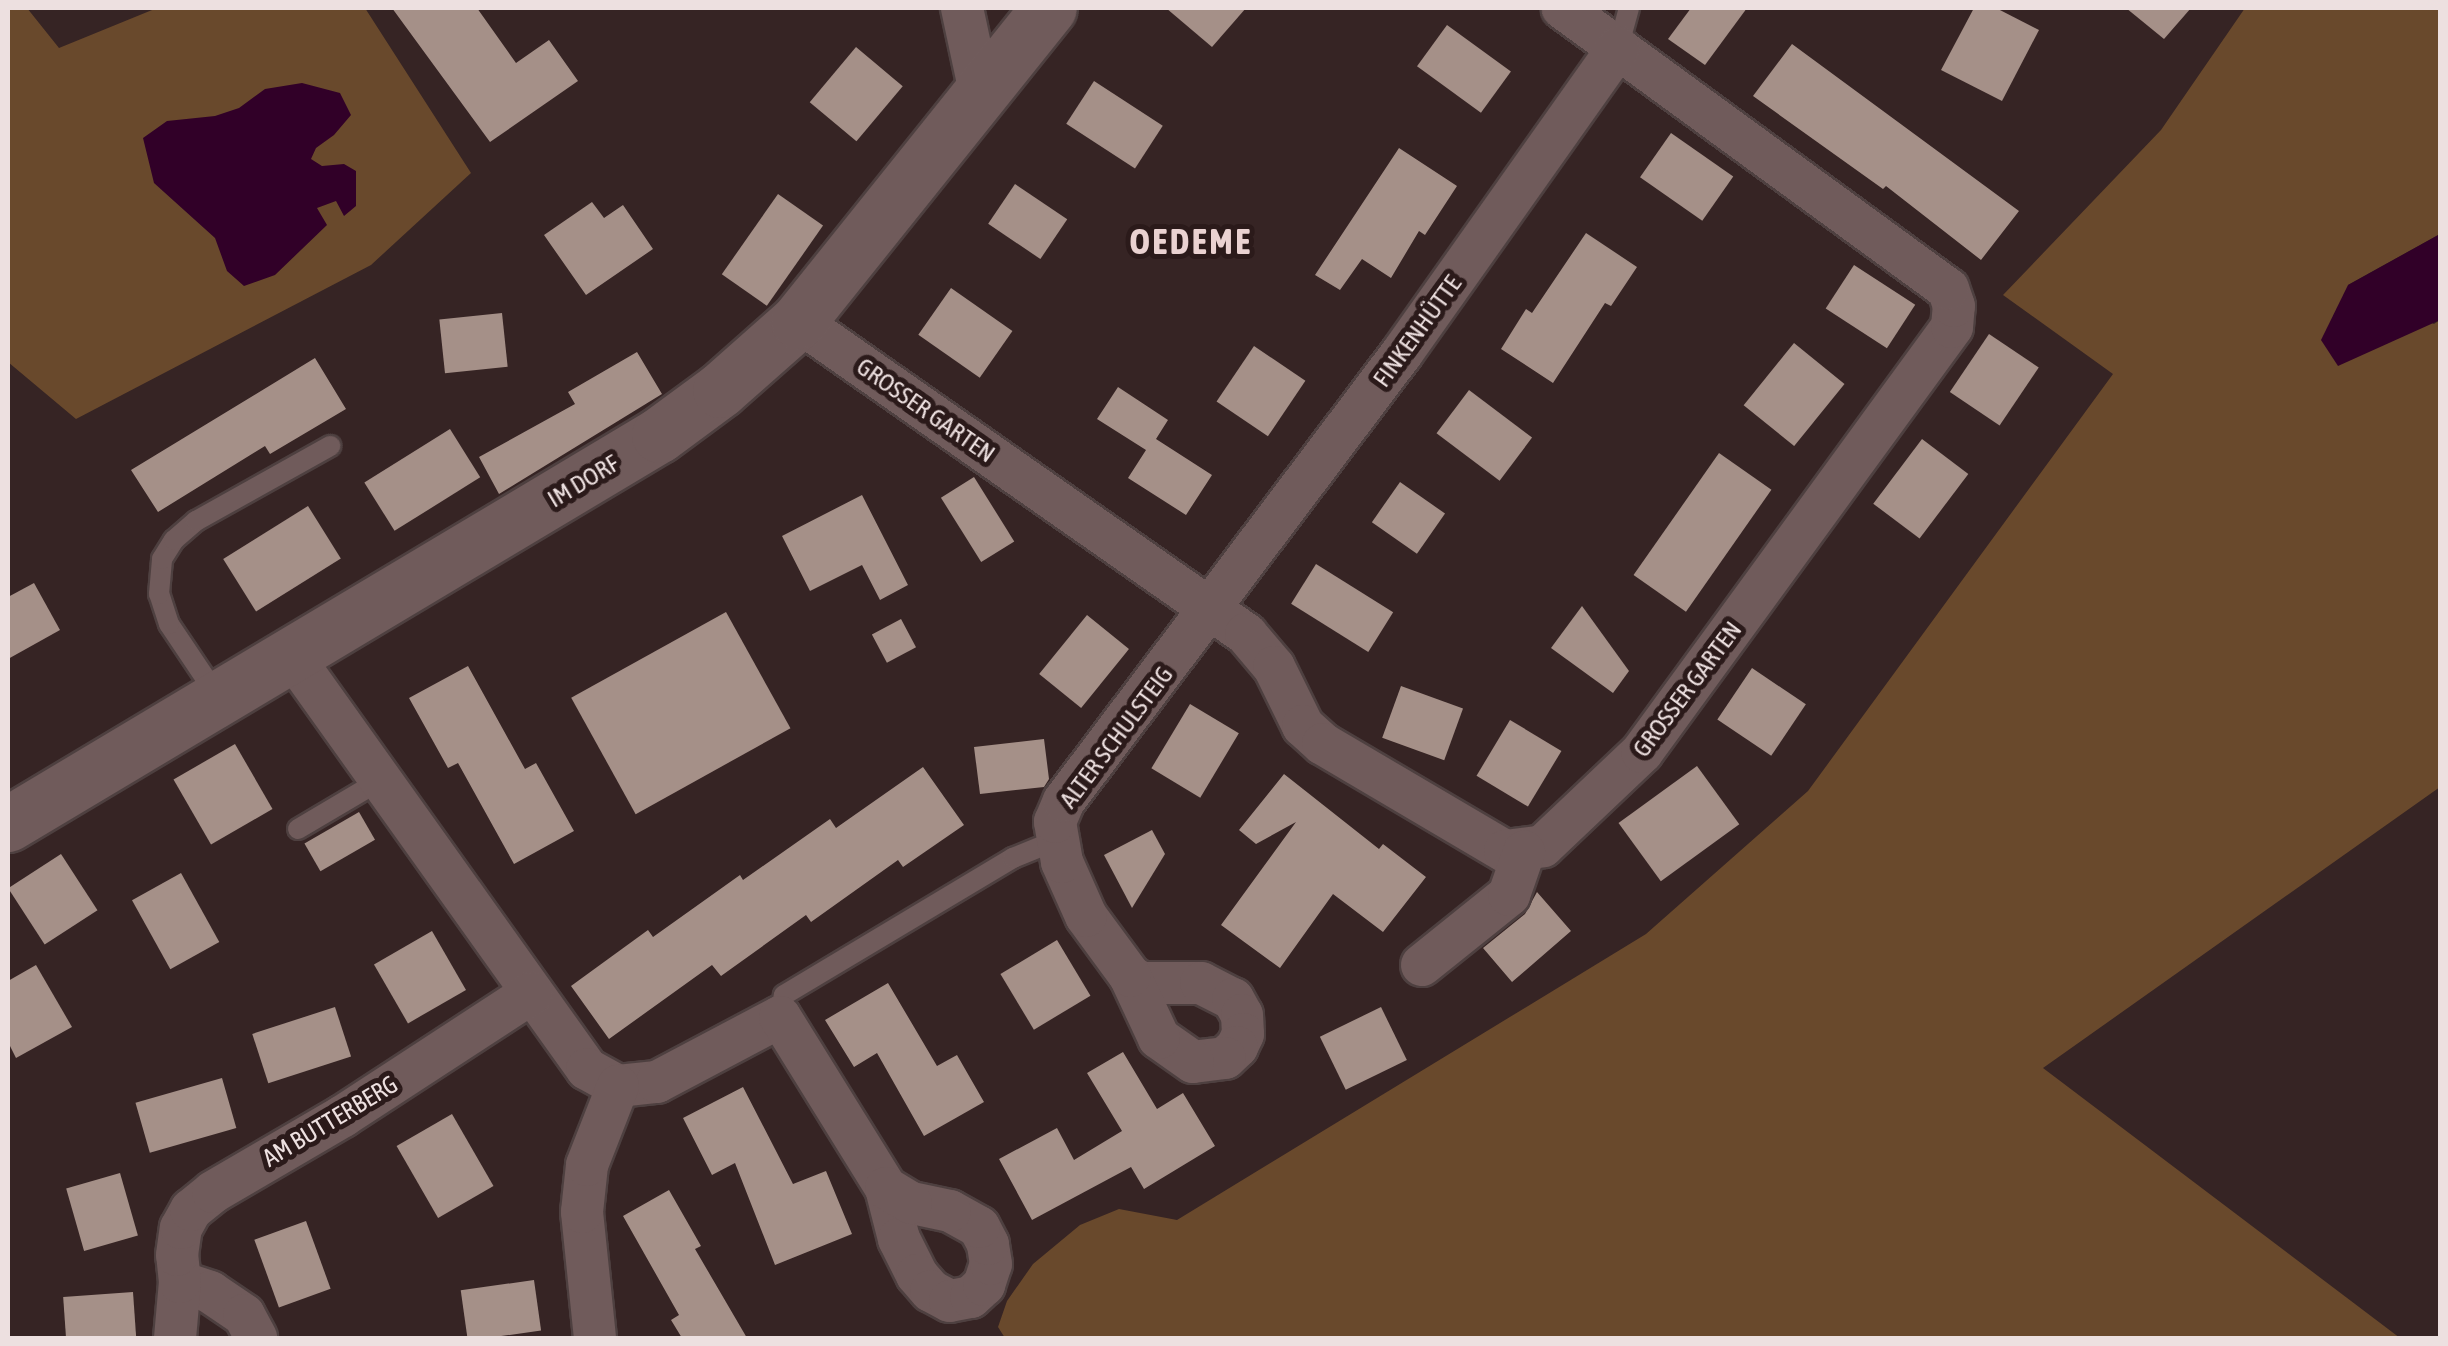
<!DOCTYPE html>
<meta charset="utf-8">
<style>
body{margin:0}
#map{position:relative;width:2448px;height:1346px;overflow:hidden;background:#362424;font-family:"Asap Condensed",sans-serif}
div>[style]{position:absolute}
.green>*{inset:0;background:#69492c}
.water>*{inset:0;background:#310028}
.building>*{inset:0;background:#a59088;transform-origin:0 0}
.roads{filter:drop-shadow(2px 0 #4e4040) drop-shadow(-2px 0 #4e4040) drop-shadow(0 2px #4e4040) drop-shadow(0 -2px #4e4040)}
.lane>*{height:20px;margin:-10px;padding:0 10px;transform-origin:10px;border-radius:10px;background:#705b5b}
.street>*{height:42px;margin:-21px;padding:0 21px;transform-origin:21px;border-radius:21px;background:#705b5b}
.secondary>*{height:55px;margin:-27.5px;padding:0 27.5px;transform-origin:27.5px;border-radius:27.5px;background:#705b5b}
span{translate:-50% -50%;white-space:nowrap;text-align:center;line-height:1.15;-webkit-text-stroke:10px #2b1a1a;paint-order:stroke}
.street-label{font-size:25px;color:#ede0e0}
.district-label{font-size:35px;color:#ead2d1;font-weight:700;letter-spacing:2.5px}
.frame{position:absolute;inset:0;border:10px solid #ede0e0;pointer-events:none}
</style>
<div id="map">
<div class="green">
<i style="clip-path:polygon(8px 8px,27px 8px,59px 48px,157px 8px,365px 8px,471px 173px,371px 265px,76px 419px,8px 362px)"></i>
<i style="clip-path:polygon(2245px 8px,2440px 8px,2440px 234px,2348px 285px,2434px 324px,2440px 320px,2440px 787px,2043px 1068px,2400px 1338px,1005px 1338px,998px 1327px,1007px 1301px,1033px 1264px,1080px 1225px,1119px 1209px,1177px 1220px,1646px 934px,1808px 791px,2113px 374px,2003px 295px,2161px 130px)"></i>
</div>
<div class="water">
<i style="clip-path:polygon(302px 83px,340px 93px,351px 115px,334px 135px,316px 148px,311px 159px,322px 166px,344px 164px,356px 171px,356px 206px,344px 216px,336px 201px,317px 208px,327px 225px,275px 275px,244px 286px,227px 271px,215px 238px,154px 183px,143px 138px,167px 121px,215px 116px,239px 108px,265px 89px)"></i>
<i style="clip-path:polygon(2440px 234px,2440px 320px,2338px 366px,2321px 340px,2348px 285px)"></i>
</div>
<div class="building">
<i style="clip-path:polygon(392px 8px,477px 8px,516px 63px,549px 40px,578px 81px,490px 142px)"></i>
<i style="clip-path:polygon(1166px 8px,1246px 8px,1212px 47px)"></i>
<i style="clip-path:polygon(1691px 8px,1747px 8px,1705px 65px,1668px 39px)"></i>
<i style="clip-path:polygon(1974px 8px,1996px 8px,2039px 30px,2002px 101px,1941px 70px)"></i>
<i style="clip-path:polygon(2126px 8px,2191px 8px,2164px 39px)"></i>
<i style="left:1447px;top:25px;width:79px;height:51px;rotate:36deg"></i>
<i style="clip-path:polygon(1792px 44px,2019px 211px,1981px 260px,1886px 186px,1883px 189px,1753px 96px)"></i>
<i style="left:856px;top:47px;width:61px;height:72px;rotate:40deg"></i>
<i style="left:1094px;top:81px;width:82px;height:51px;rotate:33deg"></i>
<i style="left:1671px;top:133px;width:76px;height:54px;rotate:35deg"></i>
<i style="clip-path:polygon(1399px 148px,1457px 186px,1425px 235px,1419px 231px,1391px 278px,1362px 259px,1340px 290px,1315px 275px)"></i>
<i style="left:1015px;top:184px;width:63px;height:48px;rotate:34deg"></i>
<i style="left:778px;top:194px;width:55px;height:98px;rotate:35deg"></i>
<i style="clip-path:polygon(592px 202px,604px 218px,623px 205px,653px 249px,586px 295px,544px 235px)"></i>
<i style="clip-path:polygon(1586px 233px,1637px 267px,1611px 306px,1605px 303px,1553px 383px,1501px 349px,1526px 309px,1532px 313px)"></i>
<i style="left:1854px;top:265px;width:73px;height:52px;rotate:33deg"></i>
<i style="left:951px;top:288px;width:75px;height:57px;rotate:35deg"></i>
<i style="left:502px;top:313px;width:54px;height:63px;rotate:84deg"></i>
<i style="left:1989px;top:334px;width:60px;height:70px;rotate:34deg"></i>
<i style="left:1794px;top:343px;width:65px;height:80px;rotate:39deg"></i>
<i style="left:1254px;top:346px;width:62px;height:67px;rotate:34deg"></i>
<i style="clip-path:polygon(637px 352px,662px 394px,499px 494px,479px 457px,575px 404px,568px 392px)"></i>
<i style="clip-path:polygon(315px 358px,346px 409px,270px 454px,265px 446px,158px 512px,131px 470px)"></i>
<i style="clip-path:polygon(1118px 387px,1168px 420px,1156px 439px,1212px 475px,1186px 515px,1128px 478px,1146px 450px,1097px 419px)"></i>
<i style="left:1469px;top:390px;width:79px;height:54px;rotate:37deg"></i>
<i style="left:450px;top:429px;width:57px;height:101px;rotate:58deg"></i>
<i style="left:1922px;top:439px;width:58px;height:81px;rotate:37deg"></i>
<i style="left:1719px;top:453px;width:64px;height:149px;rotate:35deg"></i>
<i style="left:974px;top:477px;width:76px;height:39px;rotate:58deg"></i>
<i style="left:1400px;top:482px;width:55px;height:49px;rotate:35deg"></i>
<i style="clip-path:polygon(862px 495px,908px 585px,880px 600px,862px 565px,810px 591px,782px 536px)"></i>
<i style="left:308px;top:506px;width:62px;height:100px;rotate:58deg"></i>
<i style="left:1316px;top:564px;width:91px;height:47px;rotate:32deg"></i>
<i style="clip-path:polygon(34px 583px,60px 630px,8px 659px,8px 597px)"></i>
<i style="clip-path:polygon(1582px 606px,1629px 671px,1613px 693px,1551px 648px)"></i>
<i style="left:726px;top:612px;width:133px;height:177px;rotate:61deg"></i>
<i style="left:1087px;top:615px;width:54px;height:76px;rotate:39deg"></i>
<i style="left:901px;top:619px;width:32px;height:33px;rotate:62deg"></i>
<i style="clip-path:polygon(468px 666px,525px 769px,536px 763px,574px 831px,514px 864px,458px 763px,448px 768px,409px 698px)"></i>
<i style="left:1752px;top:668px;width:65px;height:62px;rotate:34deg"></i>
<i style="left:1401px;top:686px;width:66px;height:55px;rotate:20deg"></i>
<i style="left:1190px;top:704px;width:57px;height:75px;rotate:31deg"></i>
<i style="left:1510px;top:720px;width:60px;height:65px;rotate:31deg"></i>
<i style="clip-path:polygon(1044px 739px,1049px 779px,1044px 787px,980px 794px,974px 747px)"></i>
<i style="left:235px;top:744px;width:75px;height:71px;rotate:60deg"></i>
<i style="left:1697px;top:766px;width:72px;height:97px;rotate:54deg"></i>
<i style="clip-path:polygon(923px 767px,964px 825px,903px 867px,898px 860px,811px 922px,806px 915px,721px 976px,712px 965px,609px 1039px,571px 986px,648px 930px,653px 937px,740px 875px,743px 880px,830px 819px,836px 828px)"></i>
<i style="clip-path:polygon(1284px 774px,1379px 849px,1383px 844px,1426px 877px,1383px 932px,1333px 894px,1280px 968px,1221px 925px,1296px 822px,1256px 844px,1239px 830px)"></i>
<i style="left:359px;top:812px;width:32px;height:63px;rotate:60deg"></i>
<i style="clip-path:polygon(1152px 830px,1165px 854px,1132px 908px,1104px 855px)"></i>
<i style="left:61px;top:854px;width:67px;height:63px;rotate:57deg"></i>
<i style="left:181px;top:873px;width:79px;height:56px;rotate:61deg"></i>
<i style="clip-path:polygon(1537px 892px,1571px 931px,1512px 982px,1483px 948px,1525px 914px)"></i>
<i style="left:432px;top:931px;width:68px;height:67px;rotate:60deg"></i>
<i style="left:1057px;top:940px;width:65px;height:66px;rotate:59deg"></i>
<i style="clip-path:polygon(36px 965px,72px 1027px,16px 1058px,8px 1042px,8px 981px)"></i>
<i style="clip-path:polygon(888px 983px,937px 1066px,957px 1055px,984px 1102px,924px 1136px,877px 1053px,854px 1067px,825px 1020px)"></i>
<i style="left:335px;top:1007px;width:52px;height:87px;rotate:72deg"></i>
<i style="left:1381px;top:1007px;width:59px;height:68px;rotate:64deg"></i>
<i style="clip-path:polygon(1123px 1052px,1157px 1109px,1183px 1093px,1215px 1146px,1144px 1189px,1131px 1167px,1032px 1220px,999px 1159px,1057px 1128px,1074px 1160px,1122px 1131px,1087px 1073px)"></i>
<i style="left:222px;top:1078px;width:52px;height:90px;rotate:74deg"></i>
<i style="clip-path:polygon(743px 1087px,793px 1184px,826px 1171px,852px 1234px,775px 1265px,735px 1163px,712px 1175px,683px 1118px)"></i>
<i style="left:452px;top:1114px;width:83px;height:64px;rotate:60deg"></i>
<i style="left:120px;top:1173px;width:65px;height:56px;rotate:74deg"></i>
<i style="clip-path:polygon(669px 1190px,701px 1246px,695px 1249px,747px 1338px,682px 1338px,671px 1320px,679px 1315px,623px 1216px)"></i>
<i style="left:306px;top:1221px;width:72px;height:55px;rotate:70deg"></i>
<i style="left:534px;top:1280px;width:51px;height:74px;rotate:82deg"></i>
<i style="left:133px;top:1292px;width:46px;height:70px;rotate:86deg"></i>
</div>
<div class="roads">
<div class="lane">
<i style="left:1618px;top:48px;width:41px;rotate:-74.6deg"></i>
<i style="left:216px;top:694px;width:84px;rotate:-123.9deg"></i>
<i style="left:169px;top:624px;width:32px;rotate:-108deg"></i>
<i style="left:159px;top:594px;width:35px;rotate:-85deg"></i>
<i style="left:162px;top:559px;width:22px;rotate:-58deg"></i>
<i style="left:174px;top:540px;width:29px;rotate:-41deg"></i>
<i style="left:196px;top:521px;width:154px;rotate:-29.2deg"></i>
<i style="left:298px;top:829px;width:96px;rotate:-30.6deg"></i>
<i style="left:780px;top:1017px;width:22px;rotate:-80deg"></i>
<i style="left:784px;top:995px;width:267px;rotate:-30.9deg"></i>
<i style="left:1013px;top:858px;width:48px;rotate:-22.2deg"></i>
</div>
<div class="street">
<i style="left:962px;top:8px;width:86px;rotate:77.9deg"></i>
<i style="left:798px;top:321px;width:547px;rotate:34.94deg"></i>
<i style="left:1246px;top:634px;width:43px;rotate:49.7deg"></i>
<i style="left:1274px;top:667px;width:66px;rotate:63.8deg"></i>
<i style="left:1303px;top:726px;width:27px;rotate:42deg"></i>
<i style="left:1323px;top:744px;width:211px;rotate:30.5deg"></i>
<i style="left:1505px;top:851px;width:38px;rotate:-7deg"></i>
<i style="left:1543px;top:846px;width:137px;rotate:-43.5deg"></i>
<i style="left:1642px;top:752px;width:526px;rotate:-53.89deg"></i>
<i style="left:1952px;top:327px;width:21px;rotate:-85deg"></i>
<i style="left:1954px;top:306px;width:18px;rotate:-109deg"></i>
<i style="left:1948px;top:289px;width:477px;rotate:-143.9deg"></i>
<i style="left:293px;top:657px;width:506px;rotate:54.49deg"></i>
<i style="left:587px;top:1069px;width:35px;rotate:29deg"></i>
<i style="left:618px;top:1086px;width:39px;rotate:-6deg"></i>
<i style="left:657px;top:1082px;width:139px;rotate:-27.9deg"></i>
<i style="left:780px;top:1017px;width:201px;rotate:58.2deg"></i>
<i style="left:886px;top:1188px;width:53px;rotate:75.7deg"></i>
<i style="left:899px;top:1239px;width:40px;rotate:63.4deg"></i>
<i style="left:917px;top:1275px;width:21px;rotate:49deg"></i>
<i style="left:931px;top:1291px;width:21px;rotate:28deg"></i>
<i style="left:950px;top:1301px;width:21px;rotate:-11deg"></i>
<i style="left:971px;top:1297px;width:18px;rotate:-43deg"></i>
<i style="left:984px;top:1285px;width:22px;rotate:-72deg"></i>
<i style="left:991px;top:1264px;width:20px;rotate:-99deg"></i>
<i style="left:988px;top:1244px;width:19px;rotate:-118deg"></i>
<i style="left:979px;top:1227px;width:33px;rotate:-151deg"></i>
<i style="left:950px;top:1211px;width:40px;rotate:-168deg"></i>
<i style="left:911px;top:1203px;width:29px;rotate:-149deg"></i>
<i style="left:1422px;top:965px;width:112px;rotate:-38.8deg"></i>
<i style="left:1509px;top:895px;width:46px;rotate:-70.8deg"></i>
<i style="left:1130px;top:976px;width:13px;rotate:32deg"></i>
<i style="left:1141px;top:983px;width:60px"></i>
<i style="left:1201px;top:983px;width:36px;rotate:27deg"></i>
<i style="left:1233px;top:999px;width:18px;rotate:61deg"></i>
<i style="left:1242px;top:1015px;width:19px;rotate:87deg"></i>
<i style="left:1243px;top:1034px;width:14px;rotate:115deg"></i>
<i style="left:1237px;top:1047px;width:16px;rotate:137deg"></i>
<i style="left:1225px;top:1058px;width:32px;rotate:173deg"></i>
<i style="left:1193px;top:1062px;width:42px;rotate:-144.8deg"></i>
<i style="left:1159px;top:1038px;width:68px;rotate:-115.1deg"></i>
<i style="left:1130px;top:976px;width:74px;rotate:-126.3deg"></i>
<i style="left:1086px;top:916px;width:59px;rotate:-114deg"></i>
<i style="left:1062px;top:862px;width:41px;rotate:-99.9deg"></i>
<i style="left:1055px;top:822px;width:23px;rotate:-67deg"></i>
<i style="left:1064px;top:801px;width:561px;rotate:-52.97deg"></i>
<i style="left:1402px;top:353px;width:374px;rotate:-54.7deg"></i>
<i style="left:180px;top:1282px;width:32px;rotate:18deg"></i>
<i style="left:210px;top:1292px;width:41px;rotate:34.1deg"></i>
<i style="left:244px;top:1315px;width:26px;rotate:62deg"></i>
<i style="left:175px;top:1338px;width:56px;rotate:-84.9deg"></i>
<i style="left:180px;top:1282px;width:27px;rotate:-96deg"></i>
<i style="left:177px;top:1255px;width:27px;rotate:-82deg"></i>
<i style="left:181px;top:1228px;width:21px;rotate:-61deg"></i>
<i style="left:191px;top:1210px;width:28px;rotate:-39deg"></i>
<i style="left:213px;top:1192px;width:151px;rotate:-30.3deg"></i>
<i style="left:343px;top:1116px;width:225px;rotate:-33.1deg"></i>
<i style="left:595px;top:1338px;width:127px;rotate:-95.9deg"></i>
<i style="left:582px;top:1212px;width:47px;rotate:-83.9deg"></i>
<i style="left:587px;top:1165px;width:85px;rotate:-68.6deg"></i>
</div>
<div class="secondary">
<i style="left:8px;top:824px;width:758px;rotate:-30.86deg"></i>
<i style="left:659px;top:435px;width:76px;rotate:-36.4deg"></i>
<i style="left:720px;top:390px;width:104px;rotate:-41.5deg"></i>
<i style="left:798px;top:321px;width:401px;rotate:-51.3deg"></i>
</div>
</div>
<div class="street-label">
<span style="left:1417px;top:331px;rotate:-54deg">FINKENHÜTTE</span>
<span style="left:926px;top:410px;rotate:35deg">GROSSER GARTEN</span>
<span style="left:583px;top:481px;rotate:-31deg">IM DORF</span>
<span style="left:1687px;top:689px;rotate:-53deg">GROSSER GARTEN</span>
<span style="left:1116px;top:737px;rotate:-53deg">ALTER SCHULSTEIG</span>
<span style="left:330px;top:1121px;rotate:-31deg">AM BUTTERBERG</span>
</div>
<div class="district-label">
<span style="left:1191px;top:241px">OEDEME</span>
</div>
<div class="frame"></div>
</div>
